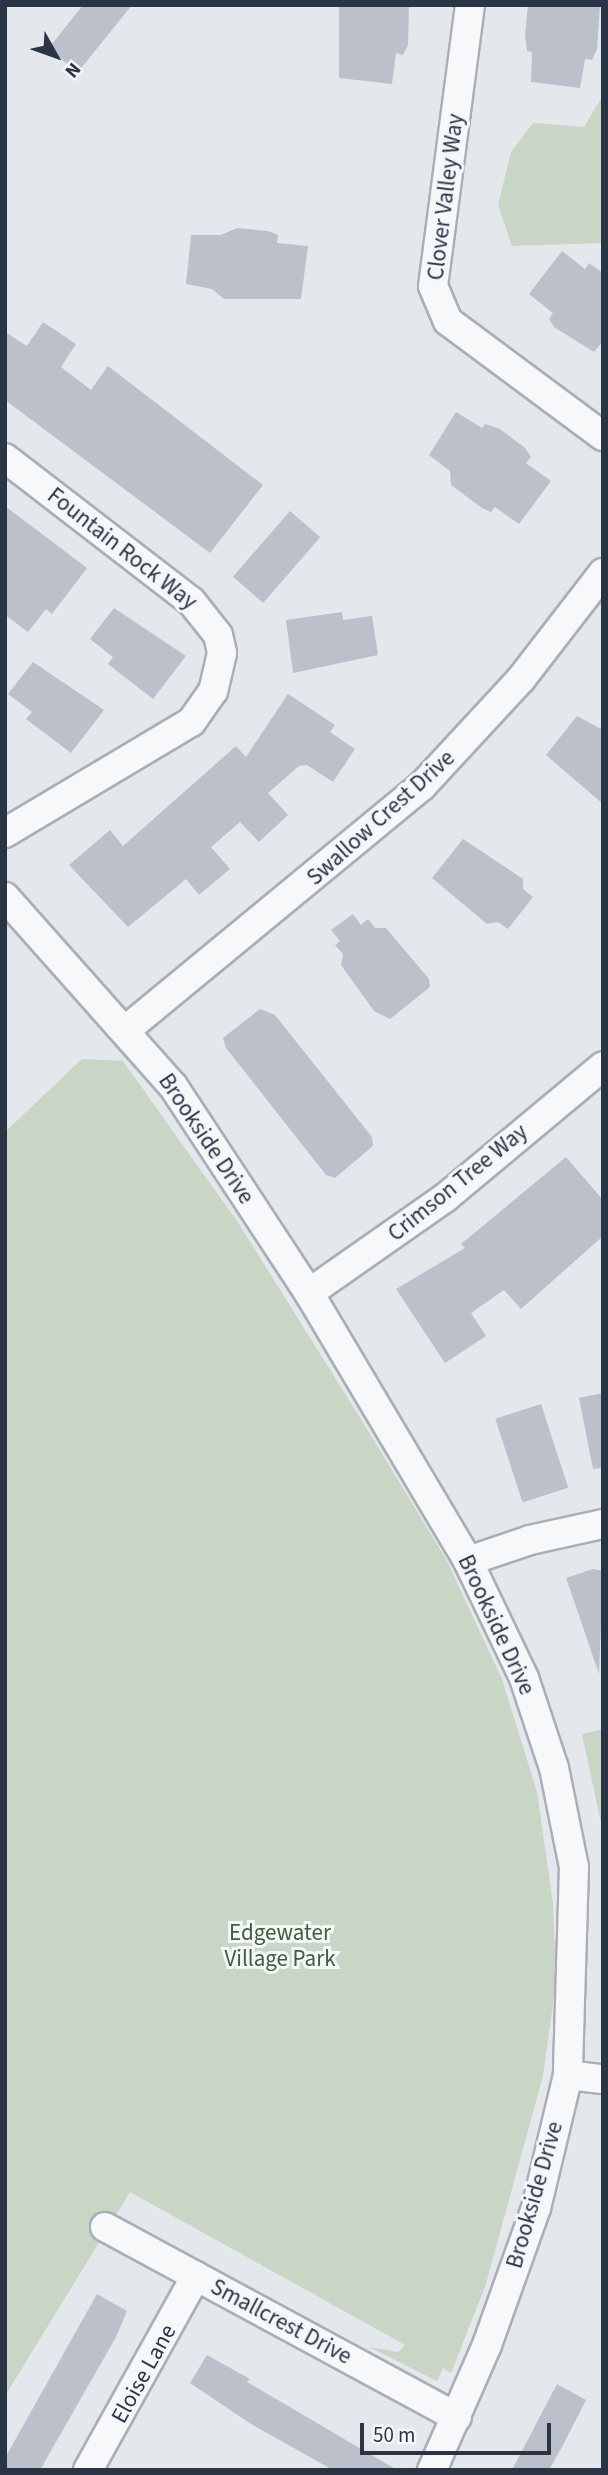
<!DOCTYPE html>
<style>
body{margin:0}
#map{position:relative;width:608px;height:2475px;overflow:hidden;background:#e4e7ec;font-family:"Source Sans 3",sans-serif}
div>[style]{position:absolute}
.green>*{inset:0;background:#c9d6c5}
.building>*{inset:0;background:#bbc0ca;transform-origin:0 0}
.roads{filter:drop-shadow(2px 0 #a9aeb7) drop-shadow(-2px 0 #a9aeb7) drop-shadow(0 2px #a9aeb7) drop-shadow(0 -2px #a9aeb7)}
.street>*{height:28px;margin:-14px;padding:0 14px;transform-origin:14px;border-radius:14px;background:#f7f8fa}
span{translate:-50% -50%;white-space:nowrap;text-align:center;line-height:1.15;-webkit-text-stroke:6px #f4f6f9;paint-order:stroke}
.street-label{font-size:23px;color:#2b3445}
.park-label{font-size:23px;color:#3f6138}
.frame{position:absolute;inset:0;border:7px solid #2b3445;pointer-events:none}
.north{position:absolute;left:21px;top:21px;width:70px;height:70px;-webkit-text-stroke:5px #f4f6f9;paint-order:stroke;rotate:130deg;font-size:19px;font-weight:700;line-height:28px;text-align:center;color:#2b3445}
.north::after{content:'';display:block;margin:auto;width:24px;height:32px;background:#2b3445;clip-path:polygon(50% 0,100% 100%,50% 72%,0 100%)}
.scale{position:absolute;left:360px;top:2423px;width:191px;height:32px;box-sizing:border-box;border:4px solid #2b3445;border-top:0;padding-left:9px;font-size:21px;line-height:24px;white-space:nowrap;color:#2b3445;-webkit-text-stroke:5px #f4f6f9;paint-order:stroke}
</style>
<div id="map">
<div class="green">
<i style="clip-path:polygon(603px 95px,603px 243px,512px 246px,498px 205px,511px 152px,533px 123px,584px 127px)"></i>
<i style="clip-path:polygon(82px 1059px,123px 1061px,239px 1224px,367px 1429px,446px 1559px,502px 1679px,537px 1792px,553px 1903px,556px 1983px,543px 2076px,485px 2287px,451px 2373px,443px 2368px,437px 2381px,369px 2347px,398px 2352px,405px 2345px,130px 2192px,5px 2396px,5px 1132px)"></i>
<i style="clip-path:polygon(603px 1729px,603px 1832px,582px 1734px)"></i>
</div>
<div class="building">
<i style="clip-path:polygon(83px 5px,132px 5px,78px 72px,48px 49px)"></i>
<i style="clip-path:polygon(339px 5px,409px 5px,408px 45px,403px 55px,396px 53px,392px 84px,339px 78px)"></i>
<i style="clip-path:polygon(528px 5px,600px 5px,597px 49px,592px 60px,585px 59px,580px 88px,531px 82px,532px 52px,527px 51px,525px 36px)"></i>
<i style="clip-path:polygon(237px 228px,268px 231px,278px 235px,277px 243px,308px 246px,301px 299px,224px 299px,212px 289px,186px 284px,191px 235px,221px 235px)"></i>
<i style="clip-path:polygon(562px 251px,585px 269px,589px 263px,603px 273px,603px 341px,594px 352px,554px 327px,549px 319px,553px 313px,529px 294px)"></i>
<i style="clip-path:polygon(43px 322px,76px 344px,61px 367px,91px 390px,108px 366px,263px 485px,210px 553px,5px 400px,5px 332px,27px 346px)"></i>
<i style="clip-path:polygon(456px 412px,482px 428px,485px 424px,500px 429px,525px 448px,531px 457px,526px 463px,551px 481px,519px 524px,495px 507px,491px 512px,482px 508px,451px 485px,450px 471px,429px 455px)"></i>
<i style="clip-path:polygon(5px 506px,87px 568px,52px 614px,46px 609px,28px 632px,5px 615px)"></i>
<i style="left:290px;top:511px;width:40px;height:87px;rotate:41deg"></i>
<i style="clip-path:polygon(114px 608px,186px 656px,153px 699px,108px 664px,113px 657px,90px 639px)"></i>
<i style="clip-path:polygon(342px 612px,343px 620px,372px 616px,378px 655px,293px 673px,286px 620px)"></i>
<i style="clip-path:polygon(33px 662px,104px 710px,71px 753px,26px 719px,32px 712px,8px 694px)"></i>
<i style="clip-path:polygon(288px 694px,335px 725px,330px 732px,355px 749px,333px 782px,307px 765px,299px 766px,268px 793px,288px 815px,259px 842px,240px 822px,211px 847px,230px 869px,199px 895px,186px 879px,128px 927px,69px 865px,110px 830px,123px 846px,236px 746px,246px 757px)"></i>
<i style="clip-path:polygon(577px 716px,603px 730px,603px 804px,546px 755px)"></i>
<i style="clip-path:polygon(463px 839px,523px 879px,523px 889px,533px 897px,508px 929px,498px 922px,487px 924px,432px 878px)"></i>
<i style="clip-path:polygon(353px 914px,361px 925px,368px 919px,375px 928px,386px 928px,429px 979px,430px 987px,390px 1019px,374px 1011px,341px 965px,343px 954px,335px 945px,340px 941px,331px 930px)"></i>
<i style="clip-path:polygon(260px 1009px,275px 1015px,372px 1137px,373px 1146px,335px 1178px,326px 1175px,226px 1048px,223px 1038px)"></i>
<i style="clip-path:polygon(566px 1157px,603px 1200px,603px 1236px,521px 1309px,504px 1290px,471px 1313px,486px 1336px,445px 1363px,396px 1289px,465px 1248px,461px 1244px)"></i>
<i style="clip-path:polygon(603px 1393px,603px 1468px,593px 1469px,579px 1398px)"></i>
<i style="left:541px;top:1404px;width:88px;height:48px;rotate:72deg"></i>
<i style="clip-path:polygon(593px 1569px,603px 1571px,599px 1674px,566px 1578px)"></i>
<i style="clip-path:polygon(97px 2294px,127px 2311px,116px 2337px,40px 2470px,5px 2470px,5px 2458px)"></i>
<i style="clip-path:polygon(207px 2355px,250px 2379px,247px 2382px,397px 2470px,333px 2470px,251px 2424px,190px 2383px)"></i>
<i style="clip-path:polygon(557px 2384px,586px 2400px,563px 2445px,549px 2470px,512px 2470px)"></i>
</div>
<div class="roads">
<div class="street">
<i style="left:470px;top:5px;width:283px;rotate:97.5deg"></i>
<i style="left:433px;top:286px;width:38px;rotate:67deg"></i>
<i style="left:448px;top:321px;width:193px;rotate:36.6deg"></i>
<i style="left:5px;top:458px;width:235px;rotate:37.6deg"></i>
<i style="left:191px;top:601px;width:43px;rotate:51.5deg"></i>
<i style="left:218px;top:635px;width:18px;rotate:77deg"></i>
<i style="left:222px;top:653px;width:39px;rotate:103deg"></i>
<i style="left:213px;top:691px;width:38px;rotate:125deg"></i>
<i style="left:191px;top:722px;width:217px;rotate:149.2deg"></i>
<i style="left:5px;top:897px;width:253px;rotate:48.4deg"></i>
<i style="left:173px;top:1086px;width:248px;rotate:56.7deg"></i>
<i style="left:309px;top:1293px;width:312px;rotate:59.3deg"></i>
<i style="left:468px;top:1561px;width:130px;rotate:64.4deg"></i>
<i style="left:524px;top:1678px;width:95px;rotate:71.6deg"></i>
<i style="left:554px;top:1768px;width:101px;rotate:78.6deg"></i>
<i style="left:574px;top:1867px;width:208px;rotate:91.7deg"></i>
<i style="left:568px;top:2075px;width:137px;rotate:103.5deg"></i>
<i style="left:536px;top:2208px;width:145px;rotate:109.7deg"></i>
<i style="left:487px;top:2345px;width:137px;rotate:113.7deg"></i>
<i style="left:127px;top:1029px;width:382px;rotate:-39.5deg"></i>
<i style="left:422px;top:786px;width:146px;rotate:-47.2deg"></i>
<i style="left:521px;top:679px;width:134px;rotate:-52.3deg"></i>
<i style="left:309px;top:1293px;width:167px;rotate:-35deg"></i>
<i style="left:446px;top:1197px;width:204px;rotate:-39.8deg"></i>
<i style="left:468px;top:1561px;width:65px;rotate:-18.7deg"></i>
<i style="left:530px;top:1540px;width:75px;rotate:-12.4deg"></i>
<i style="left:568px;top:2075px;width:35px;rotate:7deg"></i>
<i style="left:105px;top:2227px;width:400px;rotate:28.4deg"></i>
<i style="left:88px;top:2470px;width:222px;rotate:-60.9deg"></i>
</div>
</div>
<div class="street-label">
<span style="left:446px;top:197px;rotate:-83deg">Clover Valley Way</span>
<span style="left:122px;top:549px;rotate:38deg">Fountain Rock Way</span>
<span style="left:381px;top:818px;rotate:-42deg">Swallow Crest Drive</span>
<span style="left:206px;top:1139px;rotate:56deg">Brookside Drive</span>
<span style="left:458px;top:1183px;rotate:-39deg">Crimson Tree Way</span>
<span style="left:496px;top:1625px;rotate:65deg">Brookside Drive</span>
<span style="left:535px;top:2195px;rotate:-74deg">Brookside Drive</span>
<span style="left:281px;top:2322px;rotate:28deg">Smallcrest Drive</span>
<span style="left:144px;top:2374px;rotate:-61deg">Eloise Lane</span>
</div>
<div class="park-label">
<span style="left:280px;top:1946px">Edgewater<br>Village Park</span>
</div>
<div class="frame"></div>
<div class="north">N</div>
<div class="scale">50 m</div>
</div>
